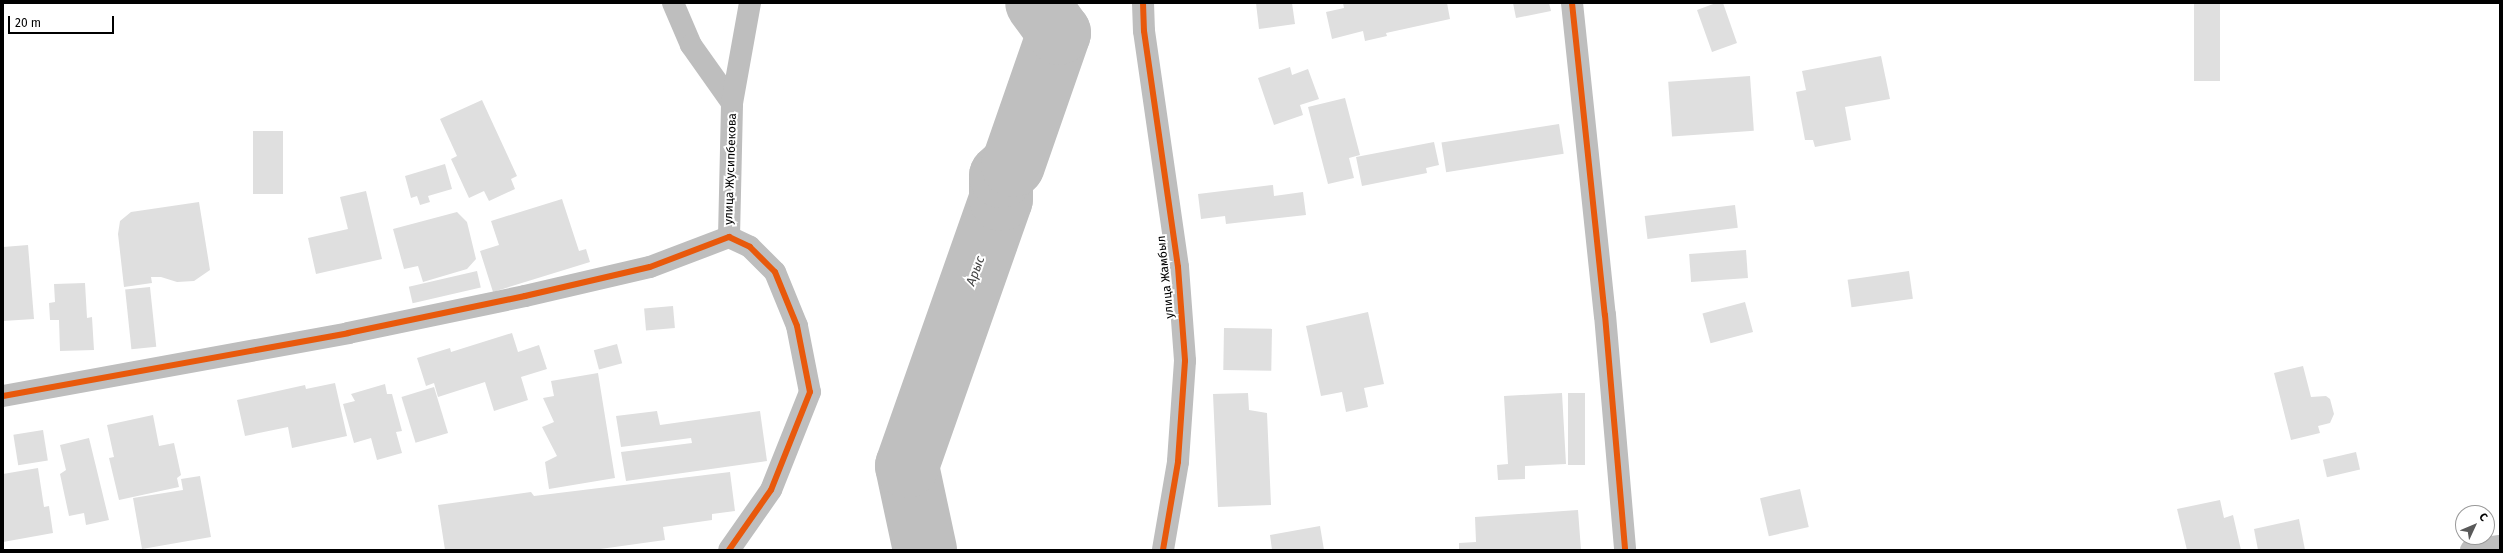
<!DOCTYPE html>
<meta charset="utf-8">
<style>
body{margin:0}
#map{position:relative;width:2503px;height:553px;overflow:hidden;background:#fff;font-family:"Fira Sans",sans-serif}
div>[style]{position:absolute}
.river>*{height:64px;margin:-32px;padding:0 32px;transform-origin:32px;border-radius:32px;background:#bfbfbf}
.building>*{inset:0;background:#dfdfdf;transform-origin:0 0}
.street>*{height:22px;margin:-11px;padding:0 11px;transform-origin:11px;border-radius:11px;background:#bebebe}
.cycleway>*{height:6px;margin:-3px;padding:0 3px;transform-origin:3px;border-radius:3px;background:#e8590c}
span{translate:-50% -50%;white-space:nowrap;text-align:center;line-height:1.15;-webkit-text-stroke:4px #fff;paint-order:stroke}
.street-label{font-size:12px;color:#000}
.water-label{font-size:13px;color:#444;font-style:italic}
.frame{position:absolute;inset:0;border:4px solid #000;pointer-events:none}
.north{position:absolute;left:2455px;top:505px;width:40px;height:40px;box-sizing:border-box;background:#fff;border:1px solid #999;border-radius:50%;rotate:46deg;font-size:11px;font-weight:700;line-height:16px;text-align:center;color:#000}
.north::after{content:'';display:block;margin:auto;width:14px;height:18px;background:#595959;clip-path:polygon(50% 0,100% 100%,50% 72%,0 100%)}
.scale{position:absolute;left:8px;top:16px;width:106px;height:18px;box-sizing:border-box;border:2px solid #000;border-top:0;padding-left:5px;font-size:12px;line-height:14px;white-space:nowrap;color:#000;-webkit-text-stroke:3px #fff;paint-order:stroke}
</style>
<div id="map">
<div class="river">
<i style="left:925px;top:550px;width:86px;rotate:-102.1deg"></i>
<i style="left:907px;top:466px;width:283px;rotate:-70.6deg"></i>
<i style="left:1001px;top:199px;width:23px;rotate:-90deg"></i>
<i style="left:1001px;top:176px;width:16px;rotate:-43deg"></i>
<i style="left:1013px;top:165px;width:140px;rotate:-70.8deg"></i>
<i style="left:1059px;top:33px;width:37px;rotate:-126deg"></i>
</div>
<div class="building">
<i style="clip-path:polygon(1256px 3px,1292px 3px,1295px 24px,1259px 29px)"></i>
<i style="clip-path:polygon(1343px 3px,1447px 3px,1450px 19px,1386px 33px,1387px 36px,1365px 41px,1363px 31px,1332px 39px,1326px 12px,1344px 8px)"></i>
<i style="clip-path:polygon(1513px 3px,1549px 3px,1551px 11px,1516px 18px)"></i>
<i style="clip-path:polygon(1716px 3px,1723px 3px,1737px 43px,1712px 52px,1697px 10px)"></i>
<i style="left:2194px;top:3px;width:26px;height:78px"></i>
<i style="clip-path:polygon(1881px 56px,1890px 99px,1845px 107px,1851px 140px,1815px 147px,1813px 140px,1805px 140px,1796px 92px,1806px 90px,1802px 71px)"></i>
<i style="clip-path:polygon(1290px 67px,1292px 75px,1308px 69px,1319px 99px,1300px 105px,1303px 115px,1274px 125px,1258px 78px)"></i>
<i style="left:1750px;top:76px;width:55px;height:82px;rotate:86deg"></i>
<i style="clip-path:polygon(1345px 98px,1360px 155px,1349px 158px,1354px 178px,1328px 184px,1308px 107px)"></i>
<i style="clip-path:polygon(482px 100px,517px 176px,511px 179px,515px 189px,489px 201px,484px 191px,469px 198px,451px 159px,457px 156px,440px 119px)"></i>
<i style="left:1559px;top:124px;width:30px;height:119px;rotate:81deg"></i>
<i style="left:253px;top:131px;width:30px;height:63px"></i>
<i style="clip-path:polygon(1434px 142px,1439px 165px,1426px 168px,1427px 173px,1362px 186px,1356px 157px)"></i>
<i style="clip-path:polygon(445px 164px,452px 189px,428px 196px,430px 202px,420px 205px,417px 196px,411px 198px,405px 176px)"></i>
<i style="clip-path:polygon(1273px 185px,1274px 196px,1303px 192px,1306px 215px,1226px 224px,1225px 216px,1201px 219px,1198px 194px)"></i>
<i style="clip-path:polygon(366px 191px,382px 259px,316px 274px,308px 238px,348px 229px,340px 197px)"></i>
<i style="clip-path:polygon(562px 199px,579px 251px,586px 249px,590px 262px,493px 292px,480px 251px,499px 245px,491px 221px)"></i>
<i style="clip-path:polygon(199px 202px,210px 270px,194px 281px,177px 282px,161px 277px,151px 277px,152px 283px,124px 287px,118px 234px,120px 221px,131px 212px)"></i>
<i style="left:1735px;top:205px;width:23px;height:91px;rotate:83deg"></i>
<i style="clip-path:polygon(457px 212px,467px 222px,476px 259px,467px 269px,423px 282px,418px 266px,404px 269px,393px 229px)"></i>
<i style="clip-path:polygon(28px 245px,34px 319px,3px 321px,3px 247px)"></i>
<i style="left:1746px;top:250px;width:28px;height:57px;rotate:86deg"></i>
<i style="left:477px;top:271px;width:17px;height:70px;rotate:77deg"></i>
<i style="left:1909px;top:271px;width:28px;height:62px;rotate:82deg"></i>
<i style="clip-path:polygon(85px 283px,87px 318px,92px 317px,94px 350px,60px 351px,59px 320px,50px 320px,49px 303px,55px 302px,54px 284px)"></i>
<i style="left:150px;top:287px;width:60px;height:25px;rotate:84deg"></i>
<i style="left:1745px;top:302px;width:31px;height:44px;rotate:75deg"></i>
<i style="left:673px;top:306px;width:22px;height:29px;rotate:85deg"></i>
<i style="clip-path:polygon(1368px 312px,1384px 384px,1364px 388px,1368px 407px,1346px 412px,1342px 392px,1321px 396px,1306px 326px)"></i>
<i style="left:1224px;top:328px;width:48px;height:42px;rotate:1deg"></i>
<i style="clip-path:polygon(512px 333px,518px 352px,539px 345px,547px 369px,521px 377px,528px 400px,494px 411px,485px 382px,438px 397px,434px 383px,426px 386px,417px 358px,450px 348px,451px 352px)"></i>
<i style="left:617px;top:344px;width:20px;height:24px;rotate:75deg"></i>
<i style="clip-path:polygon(2303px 366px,2311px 397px,2326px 396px,2330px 399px,2334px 414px,2330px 423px,2318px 426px,2320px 433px,2291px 440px,2274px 373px)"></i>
<i style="clip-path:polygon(598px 373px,615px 478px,549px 489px,545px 462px,557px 456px,542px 427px,554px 422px,543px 398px,554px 396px,551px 381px)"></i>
<i style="clip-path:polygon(335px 383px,347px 436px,292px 448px,288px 427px,245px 436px,237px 400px,305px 385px,306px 389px)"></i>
<i style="clip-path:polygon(385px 384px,387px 394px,392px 394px,402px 431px,396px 432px,402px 453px,377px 460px,371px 438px,354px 443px,343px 404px,355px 401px,351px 394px)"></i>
<i style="left:434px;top:387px;width:48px;height:34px;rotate:73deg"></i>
<i style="clip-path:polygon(1248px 393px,1249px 410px,1267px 413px,1271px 505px,1218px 507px,1213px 394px)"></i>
<i style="clip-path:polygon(1562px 393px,1566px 464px,1525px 466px,1525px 479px,1498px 480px,1497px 465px,1508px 464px,1504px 396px)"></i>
<i style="left:1568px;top:393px;width:17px;height:72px"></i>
<i style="clip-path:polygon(657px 411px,660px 425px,760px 411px,767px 461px,626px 481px,621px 452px,692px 443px,691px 438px,621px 447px,616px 416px)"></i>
<i style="clip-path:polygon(153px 415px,159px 446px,174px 443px,181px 475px,177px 478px,179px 487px,119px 500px,109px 458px,114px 457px,107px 425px)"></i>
<i style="left:43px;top:430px;width:31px;height:30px;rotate:81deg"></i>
<i style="clip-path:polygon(89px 438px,109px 520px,86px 525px,84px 513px,69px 516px,60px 474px,66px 470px,60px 445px)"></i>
<i style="left:2356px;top:452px;width:18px;height:34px;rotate:77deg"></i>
<i style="clip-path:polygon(38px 468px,44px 507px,49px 506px,53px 533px,3px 542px,3px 474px)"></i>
<i style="clip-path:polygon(730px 472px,735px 511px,712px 514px,712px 520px,663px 527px,665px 540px,593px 550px,445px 550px,438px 505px,531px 492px,534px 496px)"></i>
<i style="clip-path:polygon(200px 476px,211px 537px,142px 549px,133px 498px,183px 490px,181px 479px)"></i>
<i style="left:1800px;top:489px;width:39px;height:41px;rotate:77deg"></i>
<i style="clip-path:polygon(2220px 500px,2224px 518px,2233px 515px,2241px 550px,2187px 550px,2177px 509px)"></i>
<i style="clip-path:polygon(1578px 510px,1581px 550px,1459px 550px,1459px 543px,1476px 542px,1475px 517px)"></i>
<i style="clip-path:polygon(2299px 519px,2305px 550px,2258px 550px,2254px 529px)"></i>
<i style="clip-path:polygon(1320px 526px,1324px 550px,1272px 550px,1270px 535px)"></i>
</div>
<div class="street">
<i style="left:673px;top:3px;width:46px;rotate:66.8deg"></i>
<i style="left:691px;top:45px;width:71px;rotate:54.7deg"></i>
<i style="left:1143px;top:3px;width:28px;rotate:88deg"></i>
<i style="left:1144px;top:31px;width:238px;rotate:81.8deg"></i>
<i style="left:1178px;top:267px;width:94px;rotate:85.7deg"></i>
<i style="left:1185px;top:361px;width:101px;rotate:94deg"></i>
<i style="left:1178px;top:462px;width:89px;rotate:99.7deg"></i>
<i style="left:1572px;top:3px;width:314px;rotate:84deg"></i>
<i style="left:1605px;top:315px;width:236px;rotate:85.1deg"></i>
<i style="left:729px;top:237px;width:23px;rotate:25deg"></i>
<i style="left:750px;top:247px;width:35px;rotate:45deg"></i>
<i style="left:775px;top:272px;width:58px;rotate:67.8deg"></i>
<i style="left:797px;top:326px;width:67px;rotate:78.9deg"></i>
<i style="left:810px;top:392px;width:105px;rotate:111.7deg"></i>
<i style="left:771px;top:490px;width:73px;rotate:125deg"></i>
<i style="left:729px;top:237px;width:134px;rotate:-88.7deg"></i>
<i style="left:732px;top:103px;width:102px;rotate:-79.8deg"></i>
<i style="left:3px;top:396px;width:351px;rotate:-10.3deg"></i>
<i style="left:348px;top:333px;width:181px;rotate:-11.8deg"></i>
<i style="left:525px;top:296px;width:128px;rotate:-13.1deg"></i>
<i style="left:650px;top:267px;width:85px;rotate:-20.8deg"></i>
<i style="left:2471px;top:550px;width:29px;rotate:-8deg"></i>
</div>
<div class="cycleway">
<i style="left:1143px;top:3px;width:28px;rotate:88deg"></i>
<i style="left:1144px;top:31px;width:238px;rotate:81.8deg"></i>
<i style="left:1178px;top:267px;width:94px;rotate:85.7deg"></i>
<i style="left:1185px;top:361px;width:101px;rotate:94deg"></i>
<i style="left:1178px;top:462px;width:89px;rotate:99.7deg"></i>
<i style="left:1572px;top:3px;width:314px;rotate:84deg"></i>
<i style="left:1605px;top:315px;width:236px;rotate:85.1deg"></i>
<i style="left:3px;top:396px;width:351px;rotate:-10.3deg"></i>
<i style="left:348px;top:333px;width:181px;rotate:-11.8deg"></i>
<i style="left:525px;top:296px;width:128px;rotate:-13.1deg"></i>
<i style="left:650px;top:267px;width:85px;rotate:-20.8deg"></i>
<i style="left:729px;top:237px;width:23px;rotate:25deg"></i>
<i style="left:750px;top:247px;width:35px;rotate:45deg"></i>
<i style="left:775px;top:272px;width:58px;rotate:67.8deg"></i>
<i style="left:797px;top:326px;width:67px;rotate:78.9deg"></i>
<i style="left:810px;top:392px;width:105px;rotate:111.7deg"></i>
<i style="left:771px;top:490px;width:73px;rotate:125deg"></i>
</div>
<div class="street-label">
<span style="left:731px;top:169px;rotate:-88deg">улица Жусипбекова</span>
<span style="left:1166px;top:277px;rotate:-96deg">улица Жамбыл</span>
</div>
<div class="water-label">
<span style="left:976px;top:271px;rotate:-70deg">Арыс</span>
</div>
<div class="frame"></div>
<div class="north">С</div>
<div class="scale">20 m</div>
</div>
